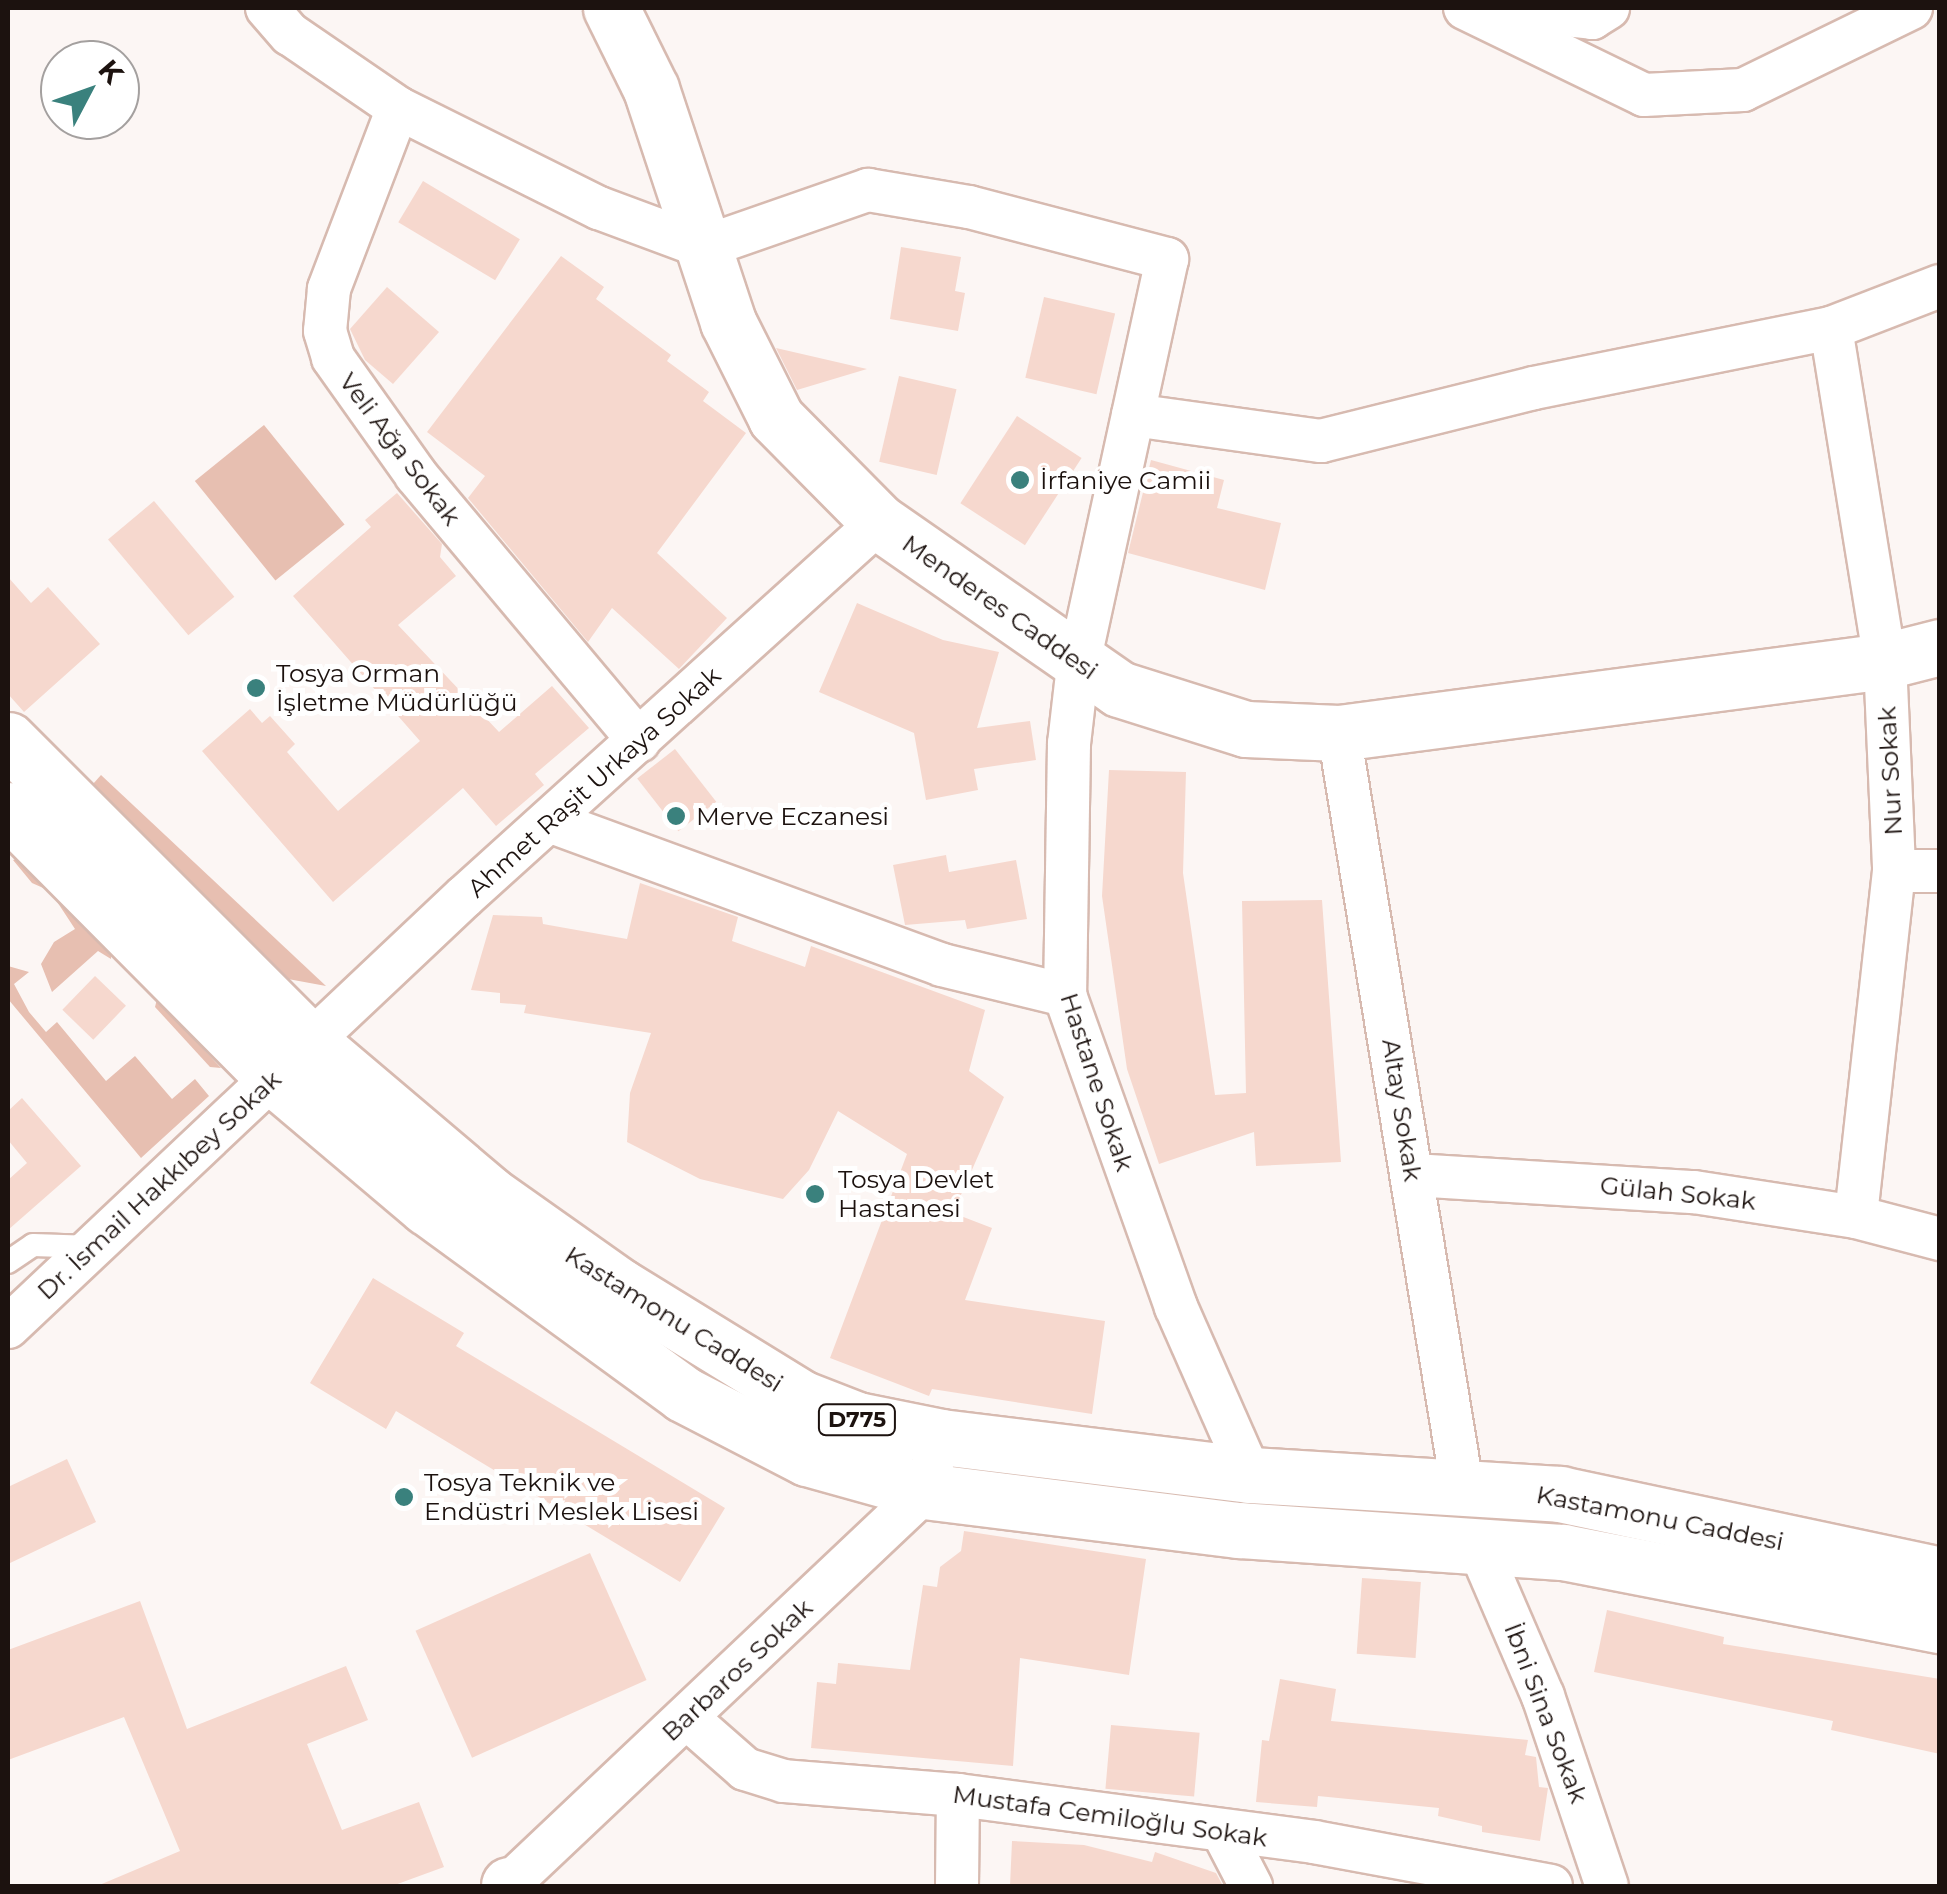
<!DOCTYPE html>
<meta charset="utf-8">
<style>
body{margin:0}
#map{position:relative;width:1947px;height:1894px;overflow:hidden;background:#fcf6f4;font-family:Montserrat,sans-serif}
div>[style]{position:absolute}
.green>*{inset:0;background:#e7bfb1;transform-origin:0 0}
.building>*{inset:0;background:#f6d8ce;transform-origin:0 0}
.roads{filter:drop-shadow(2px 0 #d7bab0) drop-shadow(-2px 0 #d7bab0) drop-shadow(0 2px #d7bab0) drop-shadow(0 -2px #d7bab0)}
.lane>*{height:22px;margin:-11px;padding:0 11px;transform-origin:11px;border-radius:11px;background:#fff}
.street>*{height:42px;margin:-21px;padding:0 21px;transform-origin:21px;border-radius:21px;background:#fff}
.secondary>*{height:55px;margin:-27.5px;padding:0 27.5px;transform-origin:27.5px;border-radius:27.5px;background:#fff}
.primary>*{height:55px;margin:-27.5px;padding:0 27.5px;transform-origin:27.5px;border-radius:27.5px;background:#fff}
.dots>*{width:28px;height:28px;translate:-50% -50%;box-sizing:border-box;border:5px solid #fff;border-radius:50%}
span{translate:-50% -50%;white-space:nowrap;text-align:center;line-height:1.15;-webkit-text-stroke:10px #fff;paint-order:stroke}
.shield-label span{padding:2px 8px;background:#fff;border:2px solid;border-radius:8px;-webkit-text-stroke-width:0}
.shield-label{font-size:22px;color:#1c120f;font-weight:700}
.street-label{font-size:25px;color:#1c120f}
.poi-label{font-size:25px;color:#1c120f}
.left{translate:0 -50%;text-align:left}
.frame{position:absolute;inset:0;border:10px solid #1c120f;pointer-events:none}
.north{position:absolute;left:40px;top:40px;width:100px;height:100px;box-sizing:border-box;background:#fff;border:2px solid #a4a09f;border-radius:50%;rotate:49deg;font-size:28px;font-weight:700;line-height:40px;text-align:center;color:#1c120f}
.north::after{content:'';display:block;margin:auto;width:35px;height:45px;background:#3a817d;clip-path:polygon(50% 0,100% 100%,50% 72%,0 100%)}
</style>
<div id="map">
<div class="green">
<i style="left:264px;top:425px;width:128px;height:89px;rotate:51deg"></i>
<i style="clip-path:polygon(101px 775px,326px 986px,288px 979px,93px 784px)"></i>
<i style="clip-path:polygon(23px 857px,111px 948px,111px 959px,98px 951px,52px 992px,41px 964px,54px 942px,75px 929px,50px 891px,32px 883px,13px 860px)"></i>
<i style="clip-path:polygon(8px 966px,29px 972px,14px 984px,29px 1012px,46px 1032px,57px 1022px,106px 1081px,135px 1056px,172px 1099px,195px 1079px,209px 1096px,141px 1158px,8px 999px)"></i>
<i style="clip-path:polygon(157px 999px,221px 1068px,210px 1067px,155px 1007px)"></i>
</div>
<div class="building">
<i style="left:423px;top:181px;width:113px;height:48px;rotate:31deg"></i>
<i style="clip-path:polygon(901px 247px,961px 257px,955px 291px,965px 293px,958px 331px,890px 319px)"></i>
<i style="clip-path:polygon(561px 256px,604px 287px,596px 299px,671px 355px,667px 361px,709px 392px,703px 401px,746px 433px,657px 553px,727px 618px,679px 669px,612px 608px,588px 642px,468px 498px,485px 476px,427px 432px)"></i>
<i style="clip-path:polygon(387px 287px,439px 332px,393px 384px,365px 360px,350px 329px)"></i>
<i style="left:1044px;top:297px;width:73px;height:83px;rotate:13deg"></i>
<i style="clip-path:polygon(776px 348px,867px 369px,797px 390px)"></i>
<i style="left:899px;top:376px;width:59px;height:88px;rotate:13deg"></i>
<i style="left:1017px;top:416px;width:77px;height:104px;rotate:33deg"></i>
<i style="clip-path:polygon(1151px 460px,1224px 480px,1217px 508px,1281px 523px,1265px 590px,1128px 553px)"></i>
<i style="clip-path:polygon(397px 493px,442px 544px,440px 557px,456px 576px,398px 625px,499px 732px,552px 686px,589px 728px,535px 774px,544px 785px,496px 826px,463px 788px,333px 902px,202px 751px,250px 709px,262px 723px,270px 716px,295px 744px,287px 752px,338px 811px,420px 741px,293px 596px,371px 527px,365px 520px)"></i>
<i style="left:154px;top:501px;width:125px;height:60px;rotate:50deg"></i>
<i style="clip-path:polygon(8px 577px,31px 603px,48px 587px,100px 644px,24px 712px,8px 694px)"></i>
<i style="clip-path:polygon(857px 603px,943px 640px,999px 652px,977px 728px,1030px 721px,1036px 760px,974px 769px,978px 790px,926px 800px,914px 733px,819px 692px)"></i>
<i style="left:675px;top:749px;width:67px;height:48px;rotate:52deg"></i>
<i style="clip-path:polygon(1109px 770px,1186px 772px,1183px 873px,1215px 1095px,1246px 1093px,1242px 901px,1322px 900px,1341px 1162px,1256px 1166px,1254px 1132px,1159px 1164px,1127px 1069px,1102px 896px)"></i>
<i style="clip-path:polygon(946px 855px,949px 872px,1016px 860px,1027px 919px,967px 929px,965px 920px,905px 925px,893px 865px)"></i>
<i style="clip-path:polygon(640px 883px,738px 917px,732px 941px,805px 967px,811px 946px,985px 1010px,969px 1071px,1004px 1097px,953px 1213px,992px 1228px,965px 1300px,1105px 1321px,1092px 1414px,932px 1389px,929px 1396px,830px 1358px,907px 1154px,838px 1111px,809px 1170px,783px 1199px,700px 1179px,627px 1142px,630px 1093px,651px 1033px,524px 1013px,526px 1005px,500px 1003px,500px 993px,471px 990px,493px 915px,542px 917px,543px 924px,627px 939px)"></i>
<i style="left:95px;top:976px;width:43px;height:47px;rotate:44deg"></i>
<i style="clip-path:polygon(22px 1098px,81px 1166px,8px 1230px,8px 1180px,27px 1163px,8px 1140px,8px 1111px)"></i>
<i style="clip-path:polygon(373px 1278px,464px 1333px,456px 1346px,725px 1508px,680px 1582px,396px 1411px,386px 1429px,310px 1383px)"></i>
<i style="clip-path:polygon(67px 1459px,96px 1522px,8px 1564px,8px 1487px)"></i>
<i style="clip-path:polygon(964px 1531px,1146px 1559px,1129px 1675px,1020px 1658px,1013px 1766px,811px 1748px,817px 1682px,836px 1684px,838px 1663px,910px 1670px,923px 1585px,937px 1587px,940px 1567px,961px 1551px)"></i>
<i style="left:590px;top:1553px;width:139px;height:191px;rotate:66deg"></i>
<i style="left:1362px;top:1578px;width:59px;height:76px;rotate:4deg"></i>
<i style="clip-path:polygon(140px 1601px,187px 1729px,346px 1666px,368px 1720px,307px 1744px,342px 1830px,419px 1802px,444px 1867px,392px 1886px,97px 1886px,180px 1851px,124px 1717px,8px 1760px,8px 1650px)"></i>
<i style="clip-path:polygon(1607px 1610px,1724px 1637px,1723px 1644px,1940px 1679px,1940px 1754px,1831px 1730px,1833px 1721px,1594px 1672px)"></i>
<i style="clip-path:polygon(1280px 1679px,1336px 1689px,1331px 1721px,1528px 1740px,1525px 1755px,1536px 1757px,1539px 1787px,1548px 1788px,1540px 1841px,1482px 1832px,1482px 1826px,1438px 1816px,1439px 1808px,1318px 1796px,1317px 1807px,1256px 1802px,1262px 1740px,1269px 1741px)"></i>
<i style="left:1111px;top:1725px;width:89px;height:64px;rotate:5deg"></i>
<i style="clip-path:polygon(1012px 1841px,1084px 1845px,1152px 1862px,1155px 1852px,1216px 1873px,1223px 1886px,1010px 1886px)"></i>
</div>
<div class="roads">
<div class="lane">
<i style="left:8px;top:1262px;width:30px;rotate:-34deg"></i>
<i style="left:33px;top:1245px;width:60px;rotate:1.9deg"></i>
</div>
<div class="street">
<i style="left:267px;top:8px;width:35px;rotate:49deg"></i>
<i style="left:290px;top:34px;width:131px;rotate:34.4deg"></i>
<i style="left:398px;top:108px;width:225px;rotate:26.5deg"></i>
<i style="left:599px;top:208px;width:112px;rotate:20.4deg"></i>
<i style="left:704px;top:247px;width:174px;rotate:-19.2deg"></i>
<i style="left:868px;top:190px;width:102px;rotate:9.6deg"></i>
<i style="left:969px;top:207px;width:205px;rotate:14.7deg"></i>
<i style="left:1167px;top:259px;width:417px;rotate:102.3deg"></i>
<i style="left:1078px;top:666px;width:79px;rotate:96.6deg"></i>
<i style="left:1069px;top:744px;width:251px;rotate:90.9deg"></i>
<i style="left:1065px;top:995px;width:331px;rotate:70.4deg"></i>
<i style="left:1176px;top:1307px;width:184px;rotate:66.2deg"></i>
<i style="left:1465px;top:8px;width:199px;rotate:25.9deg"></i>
<i style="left:1644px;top:95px;width:99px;rotate:-2.9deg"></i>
<i style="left:1743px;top:90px;width:187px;rotate:-26deg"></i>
<i style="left:1499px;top:8px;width:94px;rotate:6.1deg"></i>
<i style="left:1592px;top:18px;width:19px;rotate:-32deg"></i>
<i style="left:398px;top:108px;width:194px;rotate:110.9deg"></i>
<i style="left:329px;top:289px;width:42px;rotate:95.4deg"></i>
<i style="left:325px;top:331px;width:28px;rotate:73deg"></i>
<i style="left:333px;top:358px;width:143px;rotate:54.6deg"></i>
<i style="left:416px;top:475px;width:347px;rotate:50deg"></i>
<i style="left:1831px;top:328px;width:337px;rotate:80.8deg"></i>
<i style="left:1885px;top:661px;width:210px;rotate:87.5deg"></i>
<i style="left:1894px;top:871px;width:348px;rotate:96.3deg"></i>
<i style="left:1133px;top:415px;width:190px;rotate:7.9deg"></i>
<i style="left:1321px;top:441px;width:219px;rotate:-14deg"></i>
<i style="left:1534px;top:388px;width:303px;rotate:-11.4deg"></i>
<i style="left:1831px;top:328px;width:117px;rotate:-21.1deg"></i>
<i style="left:1339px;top:733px;width:763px;rotate:80.72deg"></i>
<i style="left:549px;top:821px;width:419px;rotate:20.1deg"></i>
<i style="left:942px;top:965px;width:127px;rotate:13.7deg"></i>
<i style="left:1894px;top:871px;width:46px"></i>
<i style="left:1413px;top:1175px;width:282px;rotate:3.5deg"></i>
<i style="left:1694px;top:1192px;width:164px;rotate:8.8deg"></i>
<i style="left:1856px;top:1217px;width:87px;rotate:14.7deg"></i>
<i style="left:8px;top:1327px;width:627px;rotate:-43.32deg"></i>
<i style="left:464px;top:897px;width:559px;rotate:-42.1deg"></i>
<i style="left:1477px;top:1543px;width:167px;rotate:66.7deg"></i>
<i style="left:1543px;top:1696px;width:200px;rotate:71.4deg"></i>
<i style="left:687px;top:1718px;width:77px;rotate:41.3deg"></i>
<i style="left:745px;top:1769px;width:41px;rotate:17.1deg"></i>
<i style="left:784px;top:1781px;width:175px;rotate:4.6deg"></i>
<i style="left:958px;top:1795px;width:359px;rotate:7.5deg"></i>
<i style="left:1314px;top:1842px;width:241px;rotate:10.5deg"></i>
<i style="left:1224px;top:1834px;width:59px;rotate:62.6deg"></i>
<i style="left:507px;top:1886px;width:575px;rotate:-43.38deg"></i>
<i style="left:925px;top:1491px;width:24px;rotate:-73deg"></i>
<i style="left:957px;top:1886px;width:91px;rotate:-89.4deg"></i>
</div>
<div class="secondary">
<i style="left:611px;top:8px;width:90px;rotate:63.7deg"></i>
<i style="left:651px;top:89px;width:245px;rotate:71.7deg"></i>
<i style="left:728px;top:322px;width:107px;rotate:63.4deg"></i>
<i style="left:776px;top:418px;width:146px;rotate:45.3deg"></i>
<i style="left:879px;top:522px;width:292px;rotate:34.8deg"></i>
<i style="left:1119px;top:689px;width:133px;rotate:17.5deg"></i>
<i style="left:1246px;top:729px;width:93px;rotate:2.5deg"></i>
<i style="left:1339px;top:733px;width:551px;rotate:-7.51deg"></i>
<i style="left:1885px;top:661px;width:57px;rotate:-14.3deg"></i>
<i style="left:509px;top:1885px;width:1px;rotate:45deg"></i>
</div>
<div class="primary">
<i style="left:8px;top:740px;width:427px;rotate:45deg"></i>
<i style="left:310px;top:1042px;width:235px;rotate:40.3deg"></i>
<i style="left:489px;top:1194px;width:159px;rotate:35.3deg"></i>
<i style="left:619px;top:1286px;width:214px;rotate:31.6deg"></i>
<i style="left:801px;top:1398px;width:60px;rotate:21.4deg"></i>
<i style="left:857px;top:1420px;width:86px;rotate:11.4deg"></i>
<i style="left:941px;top:1437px;width:311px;rotate:7deg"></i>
<i style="left:1250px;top:1475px;width:311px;rotate:3.5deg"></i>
<i style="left:1560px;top:1494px;width:389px;rotate:12deg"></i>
<i style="left:8px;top:810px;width:376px;rotate:45.2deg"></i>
<i style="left:273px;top:1077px;width:202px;rotate:40.2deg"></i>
<i style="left:427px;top:1207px;width:317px;rotate:36.1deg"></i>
<i style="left:683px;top:1394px;width:140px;rotate:27.3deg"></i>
<i style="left:807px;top:1458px;width:123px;rotate:15.6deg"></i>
<i style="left:925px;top:1491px;width:316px;rotate:7.1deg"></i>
<i style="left:1239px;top:1530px;width:325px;rotate:3.9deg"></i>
<i style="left:1563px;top:1552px;width:384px;rotate:11deg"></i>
</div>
</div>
<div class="dots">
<i style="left:1020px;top:480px;background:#3a817d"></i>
<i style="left:256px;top:688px;background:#3a817d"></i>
<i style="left:676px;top:816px;background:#3a817d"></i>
<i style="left:815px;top:1194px;background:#3a817d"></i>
<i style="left:404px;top:1497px;background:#3a817d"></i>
</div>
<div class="shield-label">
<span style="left:857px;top:1420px">D775</span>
</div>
<div class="street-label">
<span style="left:400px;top:449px;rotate:53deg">Veli Ağa Sokak</span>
<span style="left:1000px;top:607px;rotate:35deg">Menderes Caddesi</span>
<span style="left:1890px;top:771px;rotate:-93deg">Nur Sokak</span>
<span style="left:594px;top:782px;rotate:-42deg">Ahmet Raşit Urkaya Sokak</span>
<span style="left:1097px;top:1082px;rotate:72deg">Hastane Sokak</span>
<span style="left:1402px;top:1110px;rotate:81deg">Altay Sokak</span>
<span style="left:159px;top:1185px;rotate:-43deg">Dr. İsmail Hakkıbey Sokak</span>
<span style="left:1678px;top:1193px;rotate:6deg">Gülah Sokak</span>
<span style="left:674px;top:1319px;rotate:32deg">Kastamonu Caddesi</span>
<span style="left:1660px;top:1518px;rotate:11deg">Kastamonu Caddesi</span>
<span style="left:737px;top:1670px;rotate:-43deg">Barbaros Sokak</span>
<span style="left:1546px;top:1713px;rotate:69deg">İbni Sina Sokak</span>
<span style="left:1110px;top:1816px;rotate:8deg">Mustafa Cemiloğlu Sokak</span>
</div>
<div class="poi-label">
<span class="left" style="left:1040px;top:480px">İrfaniye Camii</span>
<span class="left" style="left:276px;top:688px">Tosya Orman<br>İşletme Müdürlüğü</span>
<span class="left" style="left:696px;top:816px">Merve Eczanesi</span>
<span class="left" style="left:838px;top:1194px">Tosya Devlet<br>Hastanesi</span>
<span class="left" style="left:424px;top:1497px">Tosya Teknik ve<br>Endüstri Meslek Lisesi</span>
</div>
<div class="frame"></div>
<div class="north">K</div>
</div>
